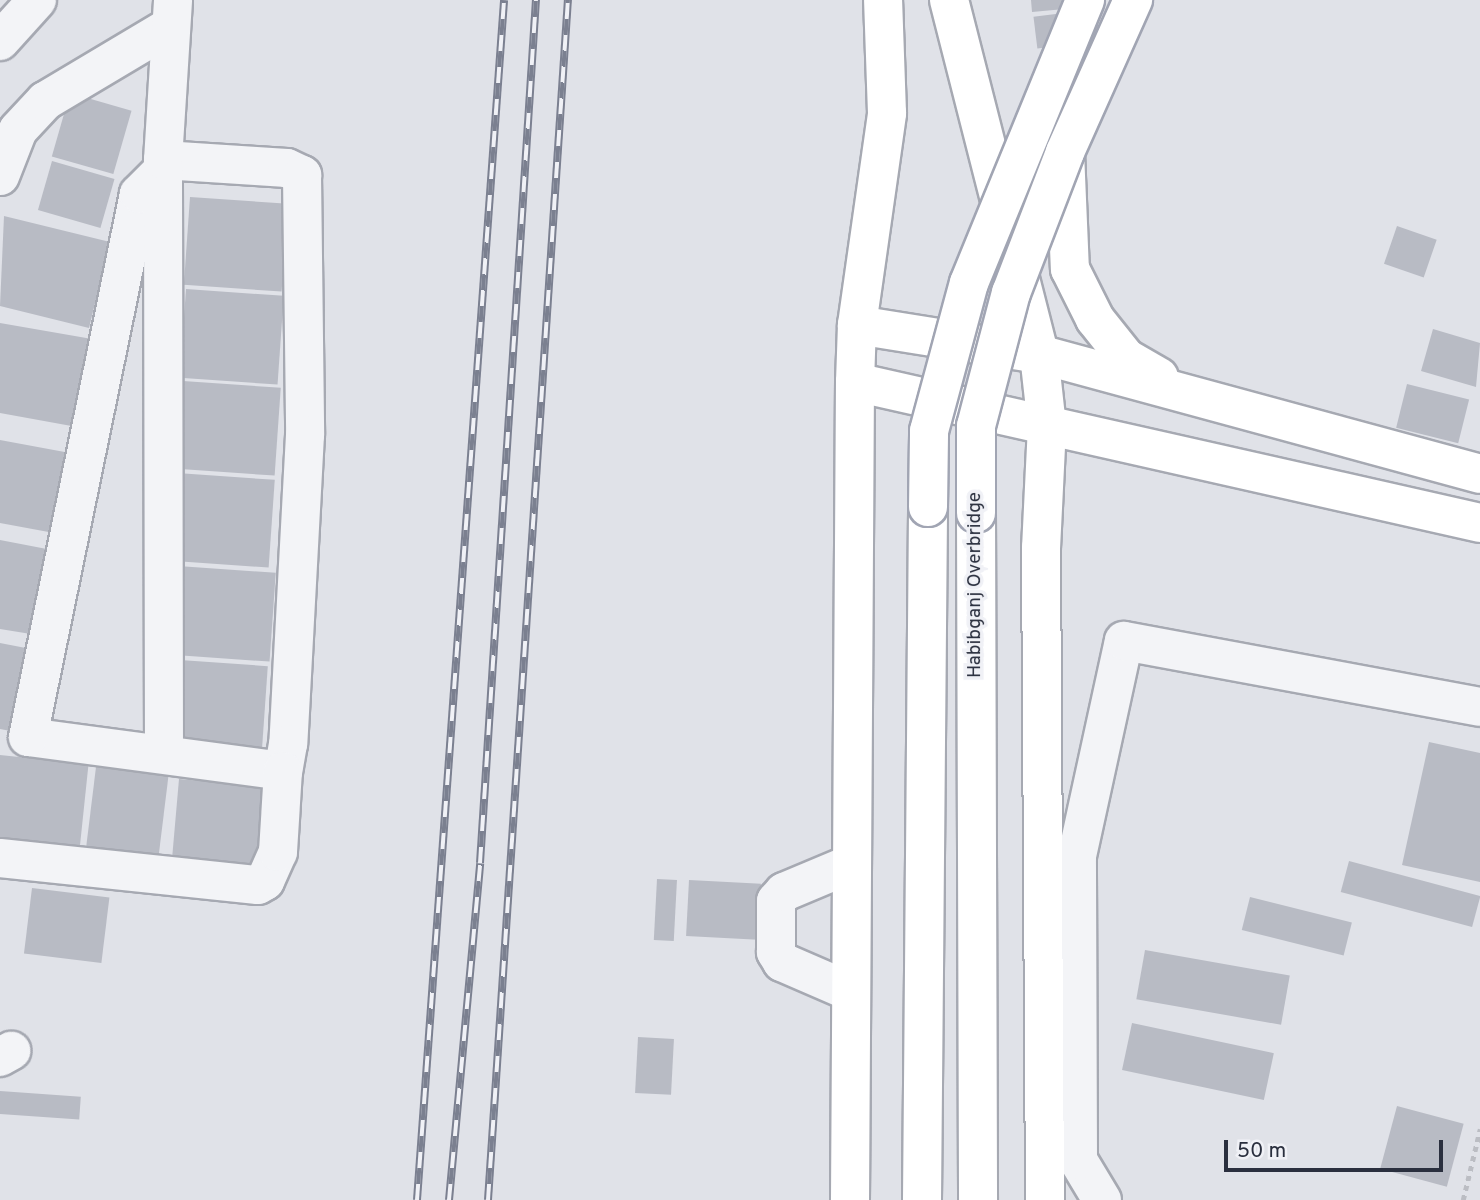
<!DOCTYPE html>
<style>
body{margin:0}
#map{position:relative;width:1480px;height:1200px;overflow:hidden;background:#e0e2e8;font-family:Overpass,sans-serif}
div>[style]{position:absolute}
.building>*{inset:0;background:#b8bbc4;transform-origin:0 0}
.path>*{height:4.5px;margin-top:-2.25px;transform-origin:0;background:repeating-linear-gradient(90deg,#bbbdc3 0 5px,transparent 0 10px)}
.roads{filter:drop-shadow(2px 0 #a6a9b2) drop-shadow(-2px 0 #a6a9b2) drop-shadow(0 2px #a6a9b2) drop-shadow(0 -2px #a6a9b2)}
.minor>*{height:38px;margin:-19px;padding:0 19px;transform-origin:19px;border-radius:19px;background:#f3f4f7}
.major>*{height:38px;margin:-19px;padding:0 19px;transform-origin:19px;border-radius:19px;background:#fff}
.rail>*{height:8px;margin-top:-4px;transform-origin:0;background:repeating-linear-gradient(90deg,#f0f1f6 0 16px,#7b8090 0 32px);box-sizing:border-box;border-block:2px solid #7b8090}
.bridges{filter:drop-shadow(2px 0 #a1a5b3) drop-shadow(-2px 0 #a1a5b3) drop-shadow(0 2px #a1a5b3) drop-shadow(0 -2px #a1a5b3)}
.major-bridge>*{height:38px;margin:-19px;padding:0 19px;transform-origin:19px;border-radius:19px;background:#fff}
span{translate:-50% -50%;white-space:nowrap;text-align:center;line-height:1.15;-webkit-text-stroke:7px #f0f1f6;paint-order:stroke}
.street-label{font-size:19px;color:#2a2f3e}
.scale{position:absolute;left:1224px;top:1140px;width:219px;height:32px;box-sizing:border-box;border:4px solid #2a2f3e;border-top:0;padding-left:9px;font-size:21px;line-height:24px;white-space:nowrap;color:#2a2f3e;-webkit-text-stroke:5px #f0f1f6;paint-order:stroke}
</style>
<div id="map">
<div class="building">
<i style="clip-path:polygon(1031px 0,1097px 0,1097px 6px,1032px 12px)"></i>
<i style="left:1096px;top:9px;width:32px;height:63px;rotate:83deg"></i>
<i style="left:70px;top:93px;width:64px;height:66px;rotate:16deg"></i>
<i style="left:52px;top:161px;width:65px;height:51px;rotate:16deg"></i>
<i style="left:190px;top:197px;width:98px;height:88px;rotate:4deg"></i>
<i style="clip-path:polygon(4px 216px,110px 242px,89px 328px,0 306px)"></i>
<i style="left:1397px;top:226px;width:42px;height:40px;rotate:19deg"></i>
<i style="left:186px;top:289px;width:98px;height:89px;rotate:4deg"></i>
<i style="clip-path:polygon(0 323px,92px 339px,77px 427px,0 413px)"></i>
<i style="clip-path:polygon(1433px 329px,1480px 343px,1476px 387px,1421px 371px)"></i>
<i style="left:183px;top:381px;width:98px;height:88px;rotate:4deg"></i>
<i style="left:1407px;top:384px;width:64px;height:45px;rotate:14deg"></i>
<i style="clip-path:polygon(0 440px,70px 453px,54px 533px,0 523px)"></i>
<i style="left:177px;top:473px;width:98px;height:88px;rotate:4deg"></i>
<i style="clip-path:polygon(0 540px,52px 550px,37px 635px,0 629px)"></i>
<i style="left:178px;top:566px;width:98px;height:89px;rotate:4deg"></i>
<i style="clip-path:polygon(0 643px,36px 650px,21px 733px,0 729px)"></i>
<i style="left:180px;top:660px;width:88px;height:89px;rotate:4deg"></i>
<i style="clip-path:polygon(1429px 742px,1480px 753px,1480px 882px,1402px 865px)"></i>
<i style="left:0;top:755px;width:89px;height:98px;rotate:6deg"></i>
<i style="left:96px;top:767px;width:73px;height:93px;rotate:7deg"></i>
<i style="left:179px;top:779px;width:86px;height:86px;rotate:5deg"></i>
<i style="left:1349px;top:861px;width:136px;height:32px;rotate:15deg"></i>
<i style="left:657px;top:879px;width:20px;height:61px;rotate:3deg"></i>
<i style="left:689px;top:880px;width:72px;height:56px;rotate:3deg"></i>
<i style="left:32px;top:888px;width:78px;height:66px;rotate:7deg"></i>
<i style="left:1250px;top:897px;width:105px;height:34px;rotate:14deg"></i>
<i style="left:1145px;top:950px;width:147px;height:50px;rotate:10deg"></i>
<i style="left:1132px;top:1023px;width:145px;height:48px;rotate:12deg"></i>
<i style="left:638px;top:1037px;width:36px;height:56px;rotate:3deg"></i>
<i style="left:0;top:1091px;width:81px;height:23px;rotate:4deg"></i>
<i style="left:1397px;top:1106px;width:69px;height:65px;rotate:15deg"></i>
</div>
<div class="path">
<i style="left:1463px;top:1200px;width:73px;rotate:-76.5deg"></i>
</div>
<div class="roads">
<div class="minor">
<i style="left:0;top:41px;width:55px;rotate:-47.9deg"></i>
<i style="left:163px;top:160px;width:124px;rotate:3.7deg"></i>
<i style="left:287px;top:168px;width:17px;rotate:25deg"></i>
<i style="left:302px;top:175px;width:260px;rotate:89.3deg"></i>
<i style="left:305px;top:435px;width:309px;rotate:93.1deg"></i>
<i style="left:288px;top:744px;width:27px;rotate:100deg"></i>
<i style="left:283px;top:771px;width:257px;rotate:-172.4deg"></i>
<i style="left:28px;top:737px;width:554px;rotate:-78.45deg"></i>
<i style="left:139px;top:194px;width:34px;rotate:-45deg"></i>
<i style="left:0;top:176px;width:49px;rotate:-68.6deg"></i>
<i style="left:18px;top:130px;width:40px;rotate:-47deg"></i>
<i style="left:45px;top:101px;width:144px;rotate:-30.8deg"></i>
<i style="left:164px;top:754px;width:594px;rotate:-90.1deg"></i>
<i style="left:163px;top:160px;width:160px;rotate:-86.4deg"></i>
<i style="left:0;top:858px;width:259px;rotate:6deg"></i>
<i style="left:258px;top:885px;width:8px;rotate:-30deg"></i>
<i style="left:265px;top:881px;width:32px;rotate:-66deg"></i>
<i style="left:278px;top:852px;width:81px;rotate:-86.5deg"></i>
<i style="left:849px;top:991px;width:73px;rotate:-156.6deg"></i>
<i style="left:782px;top:962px;width:12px;rotate:-121deg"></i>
<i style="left:776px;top:952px;width:51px;rotate:-90deg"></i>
<i style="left:776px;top:901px;width:12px;rotate:-48deg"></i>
<i style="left:784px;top:892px;width:73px;rotate:-22.7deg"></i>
<i style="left:0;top:1057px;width:13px;rotate:-29deg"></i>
<i style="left:1102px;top:1200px;width:47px;rotate:-121deg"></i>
<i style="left:1078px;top:1160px;width:304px;rotate:-90.2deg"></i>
<i style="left:1077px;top:856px;width:220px;rotate:-77.7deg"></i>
<i style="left:1124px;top:641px;width:362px;rotate:10.5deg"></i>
</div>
<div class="major">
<i style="left:949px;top:0;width:365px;rotate:75.7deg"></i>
<i style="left:1039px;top:354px;width:72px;rotate:83.7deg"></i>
<i style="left:1047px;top:426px;width:121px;rotate:92.8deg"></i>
<i style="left:1041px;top:547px;width:653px;rotate:89.65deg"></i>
<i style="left:1065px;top:152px;width:117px;rotate:87.6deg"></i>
<i style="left:1070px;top:269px;width:56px;rotate:63.4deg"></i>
<i style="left:1095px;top:319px;width:50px;rotate:51.5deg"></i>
<i style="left:1126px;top:358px;width:38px;rotate:30deg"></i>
<i style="left:857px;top:325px;width:184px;rotate:9.1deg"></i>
<i style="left:1039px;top:354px;width:457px;rotate:15.2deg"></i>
<i style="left:855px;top:382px;width:641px;rotate:12.71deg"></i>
<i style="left:976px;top:513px;width:687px;rotate:89.83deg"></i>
<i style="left:850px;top:1200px;width:818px;rotate:-89.65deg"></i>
<i style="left:855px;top:382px;width:57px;rotate:-88deg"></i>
<i style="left:857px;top:325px;width:214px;rotate:-81.9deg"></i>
<i style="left:887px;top:113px;width:113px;rotate:-92deg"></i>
<i style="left:922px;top:1200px;width:693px;rotate:-89.5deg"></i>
</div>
</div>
<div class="rail">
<i style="left:417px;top:1200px;width:1203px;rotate:-85.85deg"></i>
<i style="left:449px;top:1200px;width:338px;rotate:-84.7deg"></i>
<i style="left:480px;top:863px;width:865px;rotate:-86.29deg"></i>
<i style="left:488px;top:1200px;width:1203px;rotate:-86.19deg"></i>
</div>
<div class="bridges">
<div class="major-bridge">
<i style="left:928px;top:507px;width:76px;rotate:-89.2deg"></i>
<i style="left:929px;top:431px;width:153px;rotate:-74.9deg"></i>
<i style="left:969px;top:283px;width:306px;rotate:-67.7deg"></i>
<i style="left:976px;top:513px;width:87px;rotate:-90deg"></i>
<i style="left:976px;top:426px;width:138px;rotate:-75.3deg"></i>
<i style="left:1011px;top:293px;width:151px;rotate:-69deg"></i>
<i style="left:1065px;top:152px;width:167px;rotate:-65.9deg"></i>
</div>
</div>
<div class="street-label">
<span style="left:976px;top:585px;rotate:-90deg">Habibganj Overbridge</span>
</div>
<div class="scale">50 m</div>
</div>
